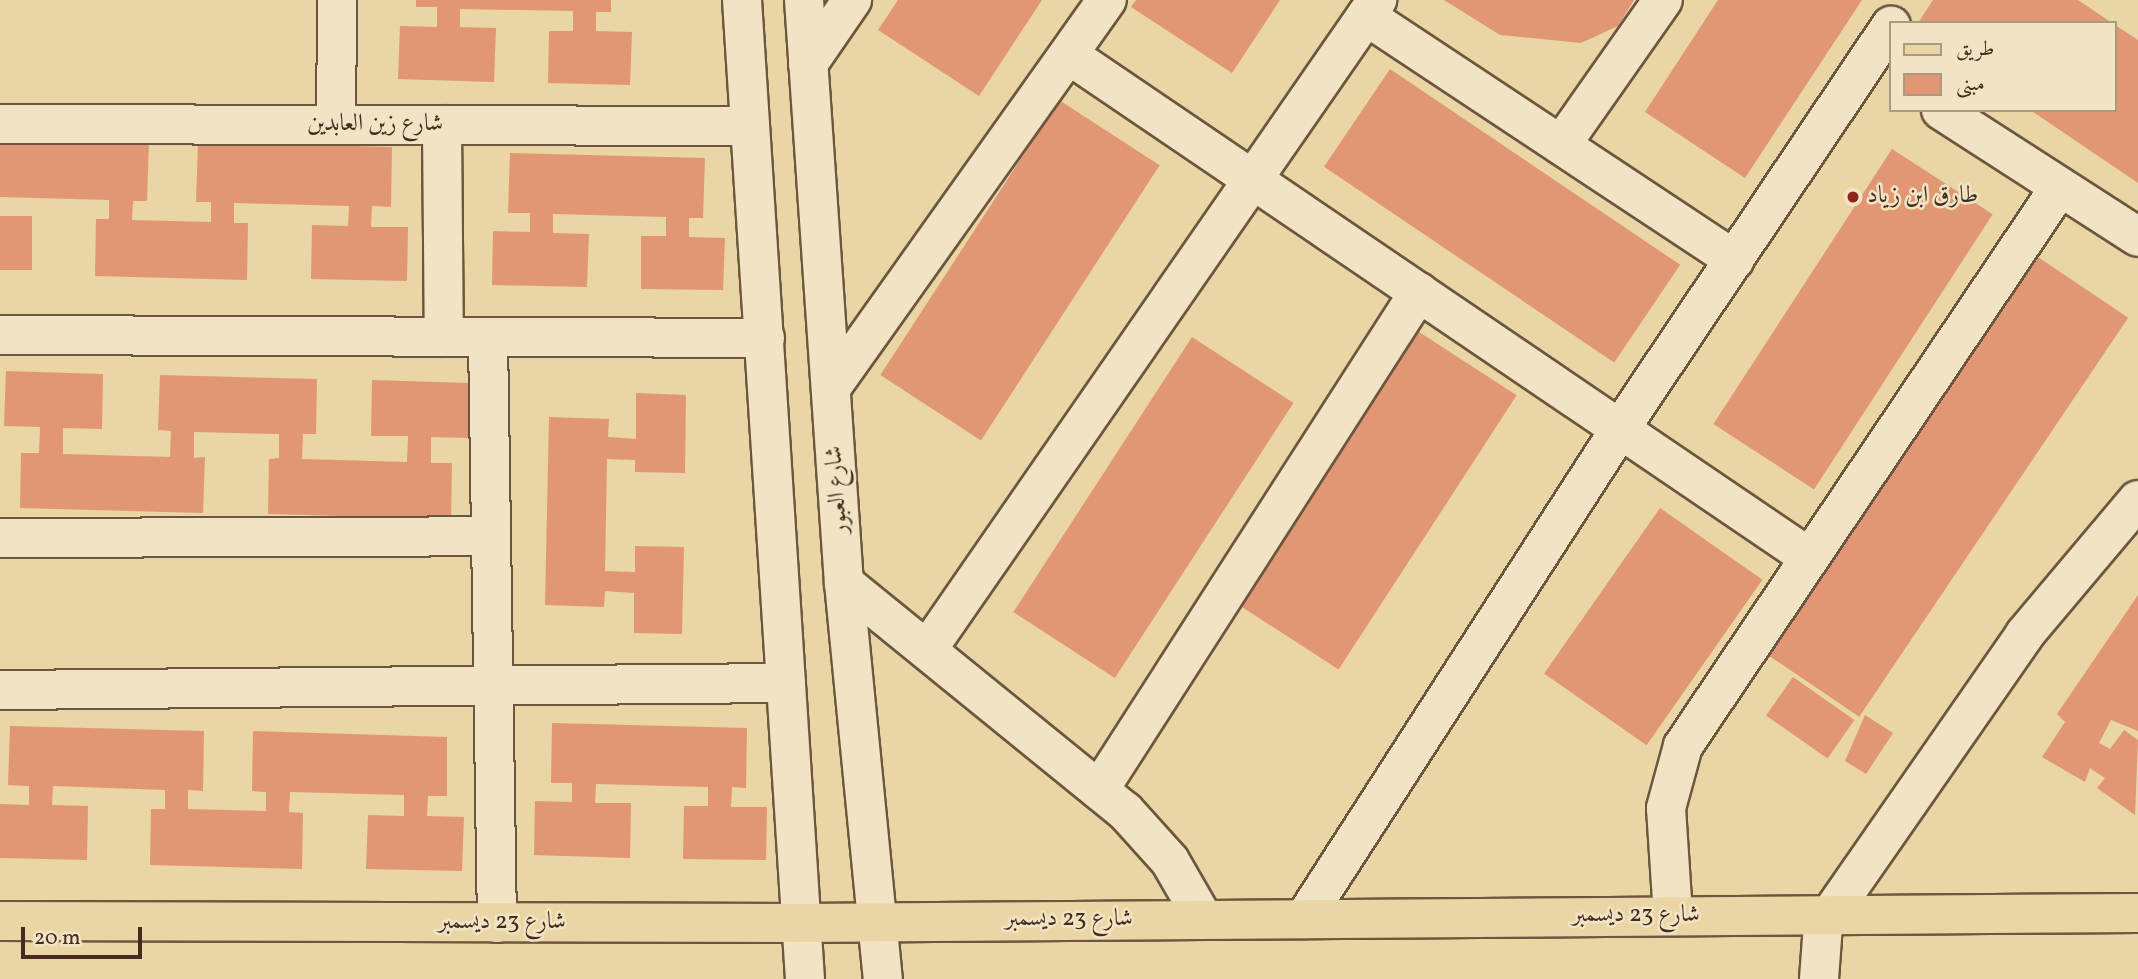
<!DOCTYPE html>
<meta charset="utf-8">
<style>
body{margin:0}
#map{position:relative;width:2138px;height:979px;overflow:hidden;background:#ead5a4;font-family:Vollkorn,Amiri,serif}
div>[style]{position:absolute}
.building>*{inset:0;background:#e19674;transform-origin:0 0}
.roads{filter:drop-shadow(2px 0 #6d5640) drop-shadow(-2px 0 #6d5640) drop-shadow(0 2px #6d5640) drop-shadow(0 -2px #6d5640)}
.minor>*{height:38px;margin:-19px;padding:0 19px;transform-origin:19px;border-radius:19px;background:#f1e4c4}
.major>*{height:38px;margin:-19px;padding:0 19px;transform-origin:19px;border-radius:19px;background:#ead5a4}
.dots>*{width:19px;height:19px;translate:-50% -50%;box-sizing:border-box;border:4px solid #f1e4c4;border-radius:50%}
span{translate:-50% -50%;white-space:nowrap;text-align:center;line-height:1.15;-webkit-text-stroke:5px #f1e4c4;paint-order:stroke}
.street-label{font-size:24px;color:#432b1f}
.poi-label{font-size:24px;color:#432b1f}
.left{translate:0 -50%;text-align:left}
.legend{position:absolute;left:1889px;top:21px;width:228px;height:91px;box-sizing:border-box;background:#f1e4c4;border:2px solid #ab9a82;margin:0;padding:9px 12px;list-style:none;font-size:21px;color:#432b1f}
.legend li{display:flex;align-items:center;gap:14px;height:35px}
.legend b{width:35px;border:2px solid #ab9a82}
.scale{position:absolute;left:21px;top:927px;width:121px;height:32px;box-sizing:border-box;border:4px solid #432b1f;border-top:0;padding-left:9px;font-size:21px;line-height:24px;white-space:nowrap;color:#432b1f;-webkit-text-stroke:5px #f1e4c4;paint-order:stroke}
</style>
<div id="map">
<div class="building">
<i style="clip-path:polygon(416px 0,611px 0,611px 12px,596px 12px,596px 31px,632px 32px,630px 85px,548px 83px,549px 31px,573px 31px,573px 11px,460px 9px,460px 27px,496px 28px,494px 82px,398px 79px,400px 26px,437px 27px,437px 7px,416px 7px)"></i>
<i style="clip-path:polygon(898px 0,1042px 0,979px 96px,878px 30px)"></i>
<i style="clip-path:polygon(1136px 0,1280px 0,1232px 73px,1131px 7px)"></i>
<i style="clip-path:polygon(1444px 0,1634px 0,1618px 26px,1581px 43px,1500px 35px)"></i>
<i style="clip-path:polygon(1718px 0,1862px 0,1745px 178px,1645px 112px)"></i>
<i style="clip-path:polygon(1933px 0,2078px 0,2112px 23px,1918px 23px)"></i>
<i style="clip-path:polygon(2115px 25px,2138px 40px,2138px 183px,2030px 110px,2115px 110px)"></i>
<i style="left:1390px;top:69px;width:350px;height:118px;rotate:34deg"></i>
<i style="left:1059px;top:100px;width:120px;height:328px;rotate:33deg"></i>
<i style="clip-path:polygon(0 137px,149px 141px,147px 201px,133px 201px,132px 220px,211px 222px,211px 202px,196px 202px,198px 142px,392px 147px,391px 207px,372px 206px,371px 227px,408px 227px,407px 281px,311px 279px,312px 225px,348px 226px,349px 206px,234px 203px,234px 223px,248px 223px,247px 280px,95px 276px,96px 219px,109px 219px,109px 200px,0 197px)"></i>
<i style="left:1892px;top:149px;width:120px;height:328px;rotate:33deg"></i>
<i style="clip-path:polygon(510px 153px,705px 158px,703px 218px,689px 218px,689px 237px,725px 238px,723px 290px,641px 289px,641px 236px,666px 236px,666px 217px,553px 214px,553px 233px,589px 234px,587px 287px,492px 285px,493px 231px,530px 232px,530px 213px,508px 213px)"></i>
<i style="left:0;top:216px;width:32px;height:54px"></i>
<i style="left:2032px;top:253px;width:116px;height:481px;rotate:34deg"></i>
<i style="left:1416px;top:330px;width:120px;height:327px;rotate:33deg"></i>
<i style="left:1192px;top:337px;width:121px;height:328px;rotate:33deg"></i>
<i style="clip-path:polygon(6px 371px,103px 374px,102px 429px,63px 428px,63px 454px,170px 457px,171px 431px,158px 430px,160px 375px,317px 379px,316px 434px,303px 434px,302px 459px,407px 462px,408px 436px,371px 436px,372px 380px,469px 383px,468px 438px,431px 437px,431px 463px,452px 463px,451px 519px,268px 514px,269px 459px,279px 458px,279px 434px,194px 432px,194px 458px,205px 457px,203px 513px,20px 508px,21px 453px,39px 453px,40px 427px,4px 426px)"></i>
<i style="clip-path:polygon(636px 393px,686px 395px,685px 473px,635px 472px,635px 460px,607px 459px,605px 571px,635px 572px,635px 546px,684px 547px,682px 634px,634px 633px,634px 593px,605px 591px,604px 607px,545px 605px,549px 417px,609px 419px,608px 437px,636px 439px)"></i>
<i style="left:1660px;top:508px;width:125px;height:202px;rotate:35deg"></i>
<i style="clip-path:polygon(2138px 595px,2138px 731px,2111px 720px,2099px 743px,2110px 749px,2124px 730px,2138px 740px,2135px 815px,2097px 788px,2105px 778px,2094px 771px,2090px 768px,2085px 782px,2042px 757px,2065px 722px,2057px 714px)"></i>
<i style="left:1793px;top:677px;width:75px;height:47px;rotate:35deg"></i>
<i style="clip-path:polygon(1865px 715px,1893px 733px,1866px 774px,1845px 761px)"></i>
<i style="clip-path:polygon(552px 723px,747px 728px,746px 788px,732px 787px,731px 807px,767px 807px,766px 860px,683px 859px,684px 806px,708px 806px,708px 787px,596px 784px,595px 803px,631px 803px,630px 858px,534px 855px,535px 801px,572px 802px,572px 783px,551px 783px)"></i>
<i style="clip-path:polygon(10px 726px,204px 731px,203px 791px,188px 790px,188px 809px,266px 811px,266px 792px,252px 791px,253px 731px,447px 737px,447px 796px,428px 796px,427px 816px,464px 817px,462px 871px,366px 869px,368px 815px,404px 816px,404px 795px,290px 792px,289px 812px,303px 813px,302px 869px,150px 865px,151px 809px,165px 809px,165px 790px,53px 786px,52px 805px,88px 806px,87px 860px,0 858px,0 804px,29px 805px,29px 786px,8px 785px)"></i>
</div>
<div class="roads">
<div class="minor">
<i style="left:742px;top:0;width:981px;rotate:86.32deg"></i>
<i style="left:804px;top:0;width:584px;rotate:86.08deg"></i>
<i style="left:844px;top:583px;width:398px;rotate:84.4deg"></i>
<i style="left:1366px;top:16px;width:442px;rotate:33.5deg"></i>
<i style="left:1069px;top:55px;width:892px;rotate:34.17deg"></i>
<i style="left:808px;top:64px;width:78px;rotate:-55.5deg"></i>
<i style="left:1941px;top:110px;width:234px;rotate:32.8deg"></i>
<i style="left:0;top:124px;width:750px;rotate:0.15deg"></i>
<i style="left:336px;top:125px;width:125px;rotate:-89.5deg"></i>
<i style="left:442px;top:125px;width:212px;rotate:89.5deg"></i>
<i style="left:1561px;top:145px;width:177px;rotate:-54.9deg"></i>
<i style="left:0;top:335px;width:765px;rotate:0.22deg"></i>
<i style="left:488px;top:338px;width:585px;rotate:89.12deg"></i>
<i style="left:831px;top:388px;width:476px;rotate:-54.6deg"></i>
<i style="left:0;top:538px;width:490px;rotate:-0.2deg"></i>
<i style="left:844px;top:583px;width:362px;rotate:39.1deg"></i>
<i style="left:1125px;top:811px;width:67px;rotate:48deg"></i>
<i style="left:1170px;top:861px;width:68px;rotate:60deg"></i>
<i style="left:927px;top:650px;width:791px;rotate:-55.3deg"></i>
<i style="left:0;top:690px;width:786px;rotate:-0.51deg"></i>
<i style="left:1099px;top:790px;width:592px;rotate:-57.28deg"></i>
<i style="left:1673px;top:916px;width:108px;rotate:-93.7deg"></i>
<i style="left:1666px;top:808px;width:64px;rotate:-74.7deg"></i>
<i style="left:1683px;top:746px;width:669px;rotate:-56.02deg"></i>
<i style="left:1304px;top:919px;width:583px;rotate:-57.18deg"></i>
<i style="left:1620px;top:429px;width:486px;rotate:-56.1deg"></i>
<i style="left:1819px;top:979px;width:54px;rotate:-85.8deg"></i>
<i style="left:1823px;top:925px;width:354px;rotate:-55.2deg"></i>
<i style="left:2025px;top:634px;width:175px;rotate:-49.9deg"></i>
</div>
<div class="major">
<i style="left:0;top:921px;width:800px;rotate:0.14deg"></i>
<i style="left:800px;top:923px;width:1338px;rotate:-0.43deg"></i>
</div>
</div>
<div class="dots">
<i style="left:1853px;top:197px;background:#8f2418"></i>
</div>
<div class="street-label">
<span style="left:375px;top:125px">شارع زين العابدين</span>
<span style="left:838px;top:490px;rotate:-94deg">شارع العبور</span>
<span style="left:1636px;top:916px">شارع 23 ديسمبر</span>
<span style="left:1069px;top:920px">شارع 23 ديسمبر</span>
<span style="left:502px;top:923px">شارع 23 ديسمبر</span>
</div>
<div class="poi-label">
<span class="left" style="left:1867px;top:197px">طارق ابن زياد</span>
</div>
<ul class="legend">
<li><b style="height:9px;background:#ead5a4"></b>طريق</li>
<li><b style="height:19px;background:#e19674"></b>مبنى</li>
</ul>
<div class="scale">20 m</div>
</div>
